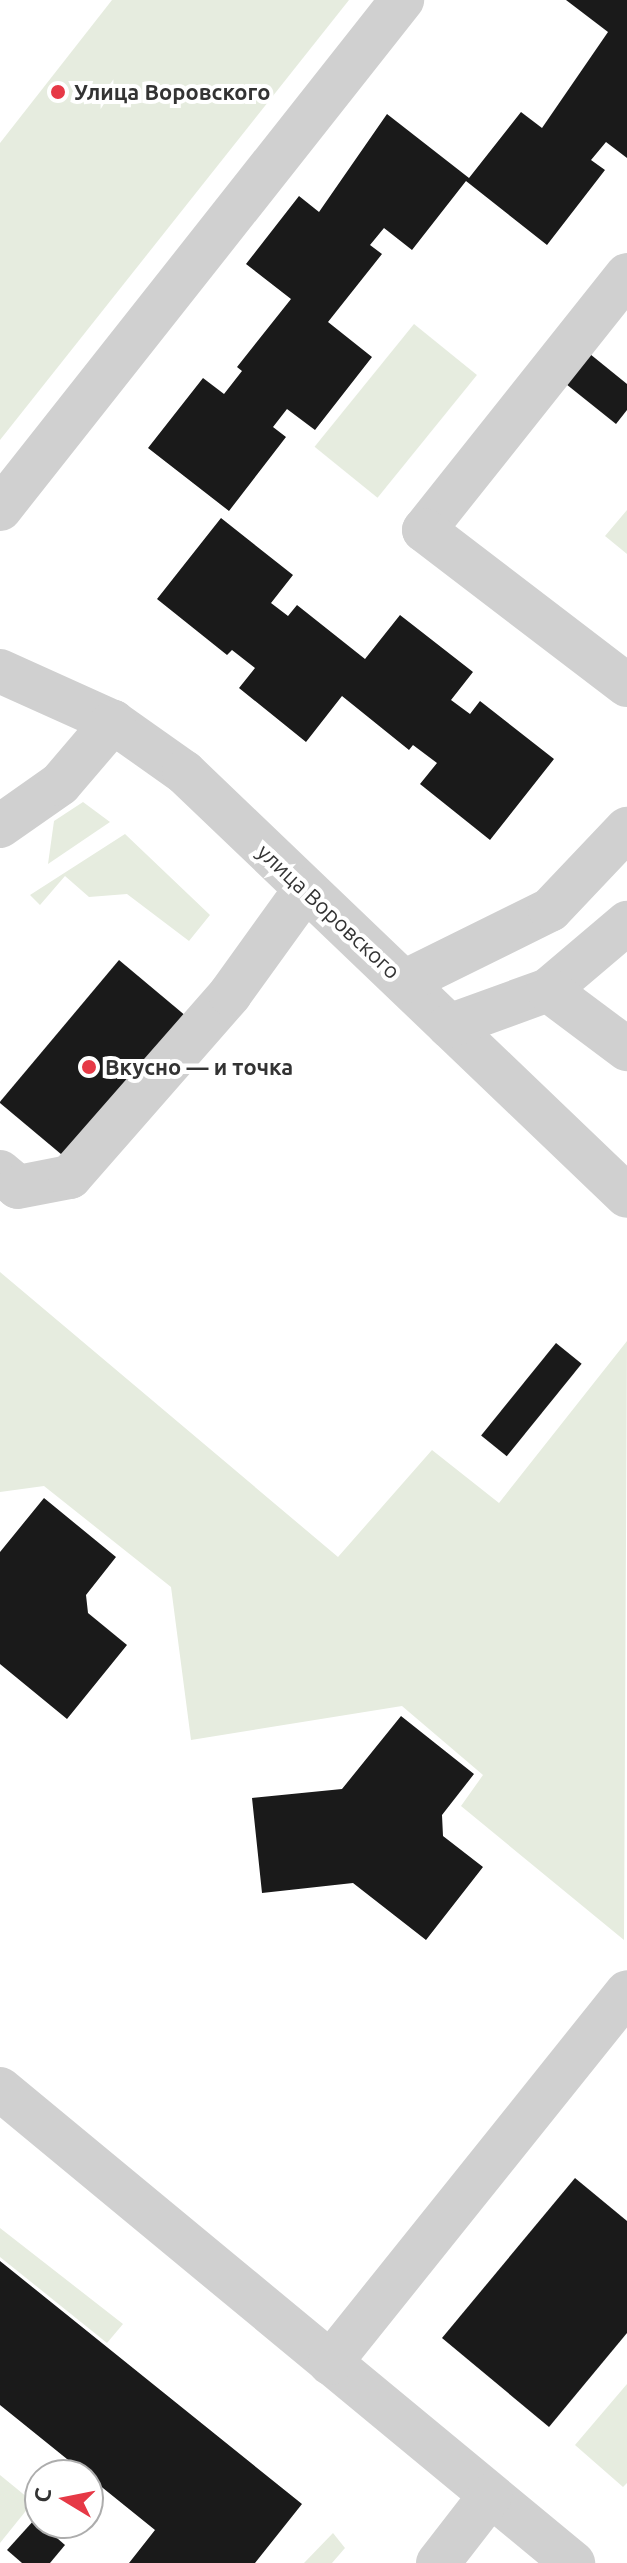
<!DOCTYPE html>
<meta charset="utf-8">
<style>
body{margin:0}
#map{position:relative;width:627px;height:2563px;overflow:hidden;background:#fff;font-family:Ubuntu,sans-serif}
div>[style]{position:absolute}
.green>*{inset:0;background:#e6ecdf;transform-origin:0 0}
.building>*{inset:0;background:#1a1a1a;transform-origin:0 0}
.minor>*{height:44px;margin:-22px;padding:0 22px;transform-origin:22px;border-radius:22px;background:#d0d0d0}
.dots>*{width:22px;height:22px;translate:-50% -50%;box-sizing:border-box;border:4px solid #fff;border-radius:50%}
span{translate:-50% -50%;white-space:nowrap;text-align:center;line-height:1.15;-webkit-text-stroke:8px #fff;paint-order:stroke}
.poi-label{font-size:22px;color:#333;font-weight:700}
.left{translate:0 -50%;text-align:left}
.street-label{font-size:22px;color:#333}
.north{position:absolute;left:24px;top:2459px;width:80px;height:80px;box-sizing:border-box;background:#fff;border:2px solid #adadad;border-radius:50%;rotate:280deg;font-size:22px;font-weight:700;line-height:32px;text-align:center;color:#333}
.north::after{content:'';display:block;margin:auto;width:28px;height:36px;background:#e63946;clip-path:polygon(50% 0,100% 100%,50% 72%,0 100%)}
</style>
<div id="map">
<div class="green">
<i style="clip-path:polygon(112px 0,349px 0,0 440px,0 143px)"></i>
<i style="left:414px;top:324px;width:81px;height:158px;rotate:39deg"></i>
<i style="clip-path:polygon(627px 510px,627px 554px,605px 536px)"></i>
<i style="clip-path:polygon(83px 802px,110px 822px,48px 864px,54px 821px)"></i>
<i style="clip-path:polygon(125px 834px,210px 915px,189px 941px,127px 894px,89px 897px,65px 876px,40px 905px,30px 895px)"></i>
<i style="clip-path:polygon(0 1272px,338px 1557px,432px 1450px,499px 1503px,627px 1341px,624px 1940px,461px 1806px,483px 1775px,402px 1706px,191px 1740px,171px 1587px,44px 1486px,0 1492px)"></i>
<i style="clip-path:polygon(0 2228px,123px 2324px,107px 2343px,0 2257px)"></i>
<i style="clip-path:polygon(627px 2384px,627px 2483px,623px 2487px,575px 2445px)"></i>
<i style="clip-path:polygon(0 2475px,33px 2502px,0 2543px)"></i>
<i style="clip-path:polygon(333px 2533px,345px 2548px,332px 2563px,304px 2563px)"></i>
</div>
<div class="building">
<i style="clip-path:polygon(566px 0,627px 0,627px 158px,606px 142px,591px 160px,605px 170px,547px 245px,466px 181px,412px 250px,384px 228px,370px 245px,382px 254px,328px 322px,372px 357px,315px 430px,287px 409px,273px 427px,286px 437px,229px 511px,148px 448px,203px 378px,224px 394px,242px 371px,237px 367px,291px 299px,246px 264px,299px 196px,319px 212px,387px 114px,469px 178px,521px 112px,542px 128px,608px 32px)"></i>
<i style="clip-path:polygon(590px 354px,627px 384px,627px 410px,616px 424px,566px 384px)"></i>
<i style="clip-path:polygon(221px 518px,293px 575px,271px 603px,288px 616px,297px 605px,365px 659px,400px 615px,473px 672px,451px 700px,470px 714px,480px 701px,554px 759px,490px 840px,420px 784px,437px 763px,413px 745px,409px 750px,342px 696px,306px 742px,239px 688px,255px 668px,232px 650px,227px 655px,157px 599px)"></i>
<i style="left:119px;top:960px;width:90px;height:186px;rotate:40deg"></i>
<i style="left:556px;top:1343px;width:33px;height:119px;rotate:39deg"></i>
<i style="clip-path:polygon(44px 1498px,116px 1557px,86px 1595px,88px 1613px,127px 1645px,67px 1719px,0 1664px,0 1552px)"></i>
<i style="clip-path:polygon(401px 1716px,474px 1774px,442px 1815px,443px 1836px,483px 1867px,426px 1940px,353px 1883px,262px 1893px,252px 1798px,342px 1789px)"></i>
<i style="clip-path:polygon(575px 2178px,627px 2221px,627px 2333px,549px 2427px,442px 2338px)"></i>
<i style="clip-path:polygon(0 2261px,302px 2504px,255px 2563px,129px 2563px,155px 2530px,0 2405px)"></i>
<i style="clip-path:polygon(35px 2519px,65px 2545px,50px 2563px,22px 2563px,7px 2550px)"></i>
</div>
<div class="minor">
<i style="left:627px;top:275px;width:326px;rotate:128.5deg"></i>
<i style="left:424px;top:530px;width:255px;rotate:37.4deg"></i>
<i style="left:0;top:509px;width:649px;rotate:-51.7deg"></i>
<i style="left:0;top:671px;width:124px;rotate:24.3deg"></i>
<i style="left:113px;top:722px;width:87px;rotate:35.2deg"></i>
<i style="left:184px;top:772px;width:613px;rotate:43.74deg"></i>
<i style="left:0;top:826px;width:73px;rotate:-35deg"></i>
<i style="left:60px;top:784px;width:82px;rotate:-49.5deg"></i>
<i style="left:404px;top:982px;width:163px;rotate:-26.3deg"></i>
<i style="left:550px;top:910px;width:112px;rotate:-46.5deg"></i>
<i style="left:548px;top:990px;width:104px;rotate:-40.3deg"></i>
<i style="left:449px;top:1026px;width:105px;rotate:-20deg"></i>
<i style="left:548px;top:990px;width:99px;rotate:36.8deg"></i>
<i style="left:0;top:1172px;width:23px;rotate:40deg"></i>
<i style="left:18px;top:1187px;width:53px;rotate:-10.9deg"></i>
<i style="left:70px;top:1177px;width:243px;rotate:-48.8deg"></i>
<i style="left:230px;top:994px;width:128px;rotate:-54.2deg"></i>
<i style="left:0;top:2089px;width:744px;rotate:39.6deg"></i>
<i style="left:330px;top:2363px;width:475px;rotate:-51.3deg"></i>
<i style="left:438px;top:2563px;width:85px;rotate:-52.2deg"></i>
</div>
<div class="dots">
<i style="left:58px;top:92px;background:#e63946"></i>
<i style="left:89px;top:1067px;background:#e63946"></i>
</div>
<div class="poi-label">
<span class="left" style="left:74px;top:92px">Улица Воровского</span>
<span class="left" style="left:105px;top:1067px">Вкусно — и точка</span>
</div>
<div class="street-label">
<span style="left:329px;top:911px;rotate:43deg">улица Воровского</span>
</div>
<div class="north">С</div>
</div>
